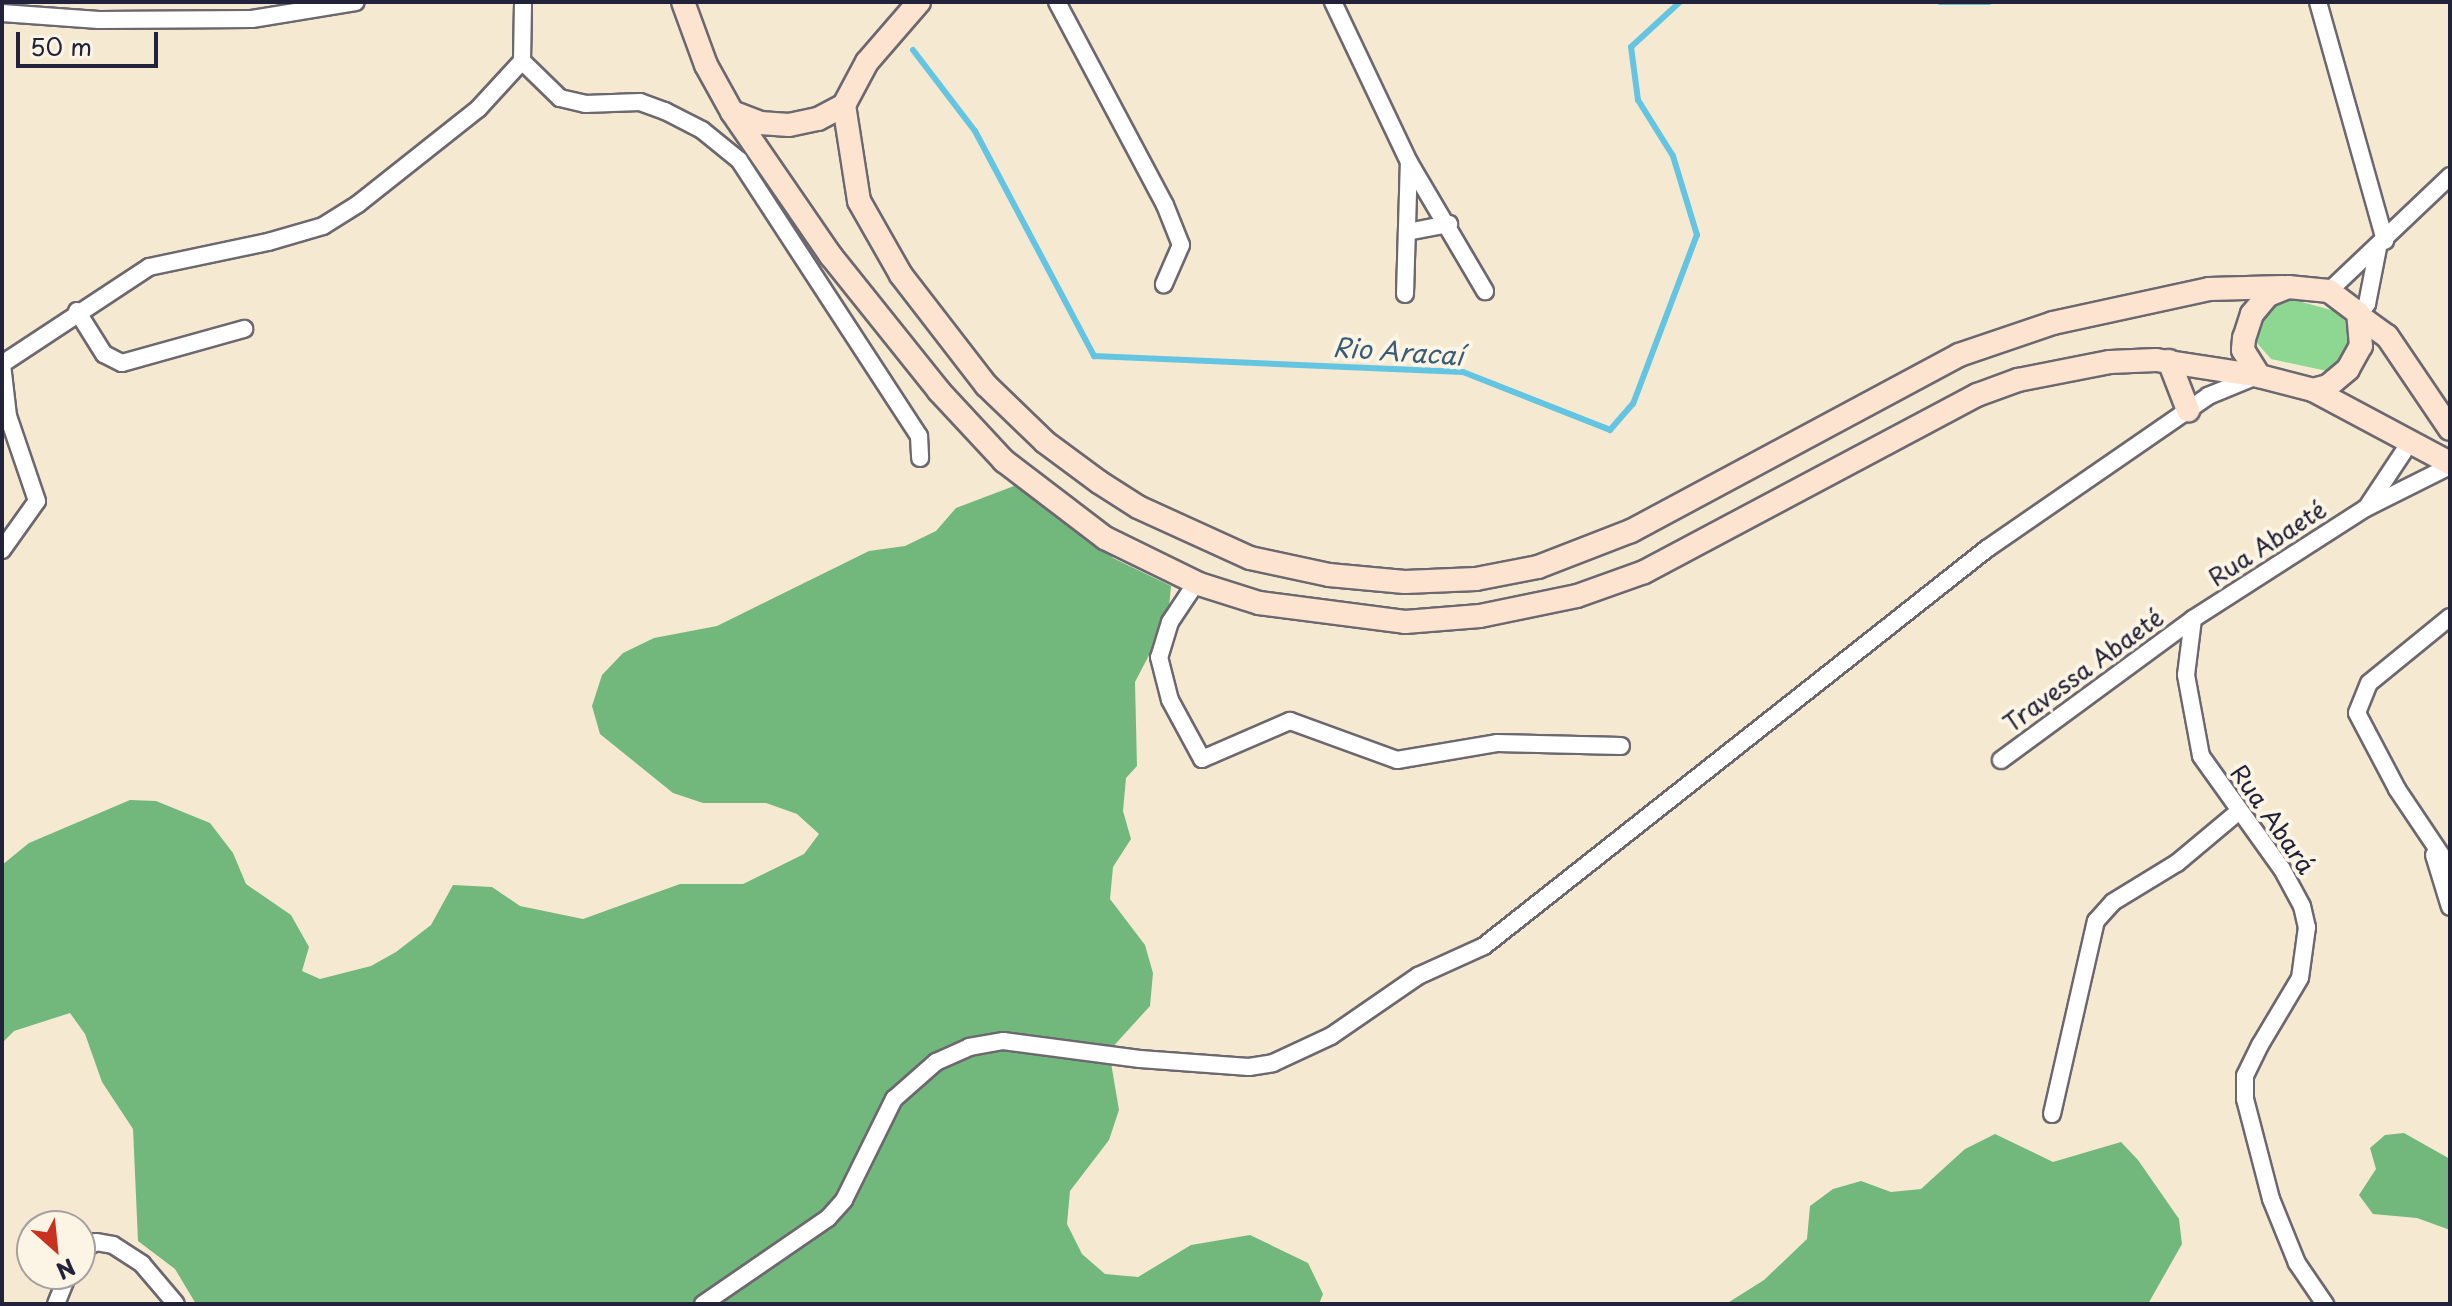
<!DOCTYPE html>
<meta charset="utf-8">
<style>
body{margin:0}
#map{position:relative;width:2452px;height:1306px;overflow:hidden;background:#f6e9d1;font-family:"Playpen Sans",sans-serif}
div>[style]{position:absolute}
.green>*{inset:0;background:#8ed793}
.forest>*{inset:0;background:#72b87d}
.stream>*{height:6px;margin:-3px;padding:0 3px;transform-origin:3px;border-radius:3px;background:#64c5e2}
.roads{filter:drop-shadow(2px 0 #6c6870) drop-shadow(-2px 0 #6c6870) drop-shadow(0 2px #6c6870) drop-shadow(0 -2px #6c6870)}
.minor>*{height:16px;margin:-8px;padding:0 8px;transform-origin:8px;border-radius:8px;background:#fff}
.secondary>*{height:22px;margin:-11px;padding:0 11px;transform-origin:11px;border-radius:11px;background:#fde4d0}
span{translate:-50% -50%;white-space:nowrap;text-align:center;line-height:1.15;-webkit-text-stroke:8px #fcf5e5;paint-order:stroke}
.street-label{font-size:24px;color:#22223b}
.water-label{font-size:26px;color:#395b75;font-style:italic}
.frame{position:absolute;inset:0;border:4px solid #22223b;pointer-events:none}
.north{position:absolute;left:16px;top:1210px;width:80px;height:80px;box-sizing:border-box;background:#fcf5e5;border:2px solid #a5a1a1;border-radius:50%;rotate:153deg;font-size:22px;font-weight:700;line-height:32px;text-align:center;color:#22223b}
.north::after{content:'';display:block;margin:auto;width:28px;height:36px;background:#c8321e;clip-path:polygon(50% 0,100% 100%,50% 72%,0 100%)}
.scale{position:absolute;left:16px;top:32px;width:142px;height:36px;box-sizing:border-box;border:4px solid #22223b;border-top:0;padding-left:10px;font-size:24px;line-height:28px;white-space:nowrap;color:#22223b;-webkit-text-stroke:6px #fcf5e5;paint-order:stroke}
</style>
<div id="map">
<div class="green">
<i style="clip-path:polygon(2287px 298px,2335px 311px,2349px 325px,2350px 343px,2342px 360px,2327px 371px,2271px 359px,2257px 343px,2255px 326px,2258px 312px)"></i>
</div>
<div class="forest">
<i style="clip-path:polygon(1014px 486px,1045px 496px,1095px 535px,1113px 558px,1171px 586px,1168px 619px,1135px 682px,1137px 766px,1126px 778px,1123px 811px,1131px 839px,1113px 867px,1110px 899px,1145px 945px,1153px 973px,1150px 1006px,1109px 1051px,1119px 1110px,1109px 1140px,1070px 1191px,1067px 1224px,1082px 1254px,1105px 1274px,1138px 1277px,1191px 1245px,1250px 1235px,1308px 1263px,1323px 1294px,1319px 1304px,196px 1304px,175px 1269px,138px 1241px,133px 1129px,102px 1082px,85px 1034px,70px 1013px,14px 1031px,2px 1043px,2px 865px,29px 843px,130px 800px,156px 801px,210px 823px,233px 853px,246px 884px,291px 915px,309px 947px,302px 971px,320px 979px,371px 966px,396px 952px,431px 925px,453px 885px,492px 887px,520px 906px,583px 919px,680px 884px,743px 884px,804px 854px,819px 834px,797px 814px,766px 803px,703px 803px,673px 793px,600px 734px,592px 706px,602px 675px,623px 653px,654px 638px,717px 626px,869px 551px,905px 546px,936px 531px,956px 508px)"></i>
<i style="clip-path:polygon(2404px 1133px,2450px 1159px,2450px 1230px,2417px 1218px,2373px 1214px,2359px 1195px,2376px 1169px,2370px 1148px,2385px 1135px)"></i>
<i style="clip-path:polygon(1995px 1134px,2053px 1162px,2121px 1142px,2138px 1160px,2179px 1219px,2182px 1244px,2148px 1304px,1726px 1304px,1764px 1280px,1807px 1239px,1810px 1206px,1833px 1189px,1861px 1181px,1891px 1192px,1921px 1189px,1965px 1149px)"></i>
</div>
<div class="stream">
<i style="left:1940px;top:2px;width:49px"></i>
<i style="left:913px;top:50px;width:102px;rotate:52.6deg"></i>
<i style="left:975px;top:131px;width:255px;rotate:62.1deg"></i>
<i style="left:1094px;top:356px;width:369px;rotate:2.5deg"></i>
<i style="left:1463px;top:372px;width:158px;rotate:21.5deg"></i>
<i style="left:1610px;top:430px;width:35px;rotate:-49deg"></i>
<i style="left:1633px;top:404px;width:181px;rotate:-69.3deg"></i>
<i style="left:1697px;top:235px;width:83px;rotate:-106.9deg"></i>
<i style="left:1673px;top:156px;width:66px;rotate:-122deg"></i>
<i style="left:1638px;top:100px;width:53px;rotate:-97.5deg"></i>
<i style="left:1631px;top:47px;width:67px;rotate:-42.6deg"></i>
</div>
<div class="roads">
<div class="minor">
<i style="left:1057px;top:2px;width:230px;rotate:62deg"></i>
<i style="left:1165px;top:205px;width:43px;rotate:68.2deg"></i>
<i style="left:1181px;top:245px;width:43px;rotate:113.6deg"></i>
<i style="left:1333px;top:2px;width:177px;rotate:64.6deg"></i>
<i style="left:1409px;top:162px;width:150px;rotate:59.5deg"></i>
<i style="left:2318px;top:2px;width:248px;rotate:74.3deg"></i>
<i style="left:2px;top:13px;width:97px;rotate:4.1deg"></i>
<i style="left:99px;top:20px;width:153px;rotate:-0.4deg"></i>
<i style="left:252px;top:19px;width:105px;rotate:-9.3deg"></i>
<i style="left:522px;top:61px;width:53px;rotate:44.2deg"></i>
<i style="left:560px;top:98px;width:26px;rotate:13deg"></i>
<i style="left:585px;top:104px;width:55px;rotate:-2.1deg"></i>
<i style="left:640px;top:102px;width:27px;rotate:20deg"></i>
<i style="left:665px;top:111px;width:42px;rotate:27.2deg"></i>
<i style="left:702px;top:130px;width:48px;rotate:39deg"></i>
<i style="left:739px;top:160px;width:330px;rotate:56.9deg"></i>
<i style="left:919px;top:436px;width:22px;rotate:87deg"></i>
<i style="left:1407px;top:232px;width:43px;rotate:-10.8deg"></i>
<i style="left:2329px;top:291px;width:167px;rotate:-43.5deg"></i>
<i style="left:1405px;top:294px;width:131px;rotate:-88.3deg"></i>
<i style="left:77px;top:311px;width:51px;rotate:57.9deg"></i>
<i style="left:104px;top:354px;width:20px;rotate:27deg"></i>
<i style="left:122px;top:363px;width:127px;rotate:-15.6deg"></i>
<i style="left:2358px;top:313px;width:13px;rotate:-45deg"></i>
<i style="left:2367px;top:304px;width:57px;rotate:-78.9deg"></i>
<i style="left:2px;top:364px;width:176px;rotate:-33.4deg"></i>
<i style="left:149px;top:267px;width:122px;rotate:-11.9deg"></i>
<i style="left:268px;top:242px;width:57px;rotate:-16.2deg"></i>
<i style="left:323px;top:226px;width:41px;rotate:-32.2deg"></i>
<i style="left:358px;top:204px;width:153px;rotate:-38.4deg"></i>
<i style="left:478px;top:109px;width:65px;rotate:-47.5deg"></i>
<i style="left:522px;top:61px;width:59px;rotate:-89deg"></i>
<i style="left:2369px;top:504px;width:74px;rotate:-56.5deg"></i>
<i style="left:2px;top:550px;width:60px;rotate:-54.5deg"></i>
<i style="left:37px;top:501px;width:90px;rotate:-108.8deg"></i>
<i style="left:8px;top:416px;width:52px;rotate:-96.6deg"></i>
<i style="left:1196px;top:583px;width:47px;rotate:123.7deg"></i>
<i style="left:1170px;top:622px;width:37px;rotate:107deg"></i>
<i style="left:1159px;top:657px;width:44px;rotate:75.7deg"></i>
<i style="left:1170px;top:700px;width:67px;rotate:61.5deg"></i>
<i style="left:1202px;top:759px;width:96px;rotate:-23.4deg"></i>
<i style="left:1290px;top:721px;width:114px;rotate:20deg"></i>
<i style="left:1397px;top:760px;width:101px;rotate:-9.6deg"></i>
<i style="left:1497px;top:743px;width:124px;rotate:1.4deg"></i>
<i style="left:2450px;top:617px;width:104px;rotate:140.8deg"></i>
<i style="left:2369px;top:683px;width:32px;rotate:112deg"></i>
<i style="left:2357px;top:713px;width:86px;rotate:62.2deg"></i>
<i style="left:2397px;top:789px;width:95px;rotate:56.1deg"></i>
<i style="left:2193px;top:619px;width:56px;rotate:97.1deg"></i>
<i style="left:2186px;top:675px;width:82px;rotate:79.5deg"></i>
<i style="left:2201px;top:756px;width:139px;rotate:54.4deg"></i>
<i style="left:2282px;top:869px;width:42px;rotate:61.6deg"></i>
<i style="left:2302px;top:906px;width:22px;rotate:77deg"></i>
<i style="left:2307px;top:927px;width:51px;rotate:97.8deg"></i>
<i style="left:2300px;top:978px;width:78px;rotate:120.8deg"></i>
<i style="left:2260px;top:1045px;width:34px;rotate:116deg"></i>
<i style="left:2245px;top:1076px;width:23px;rotate:90deg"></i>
<i style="left:2245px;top:1099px;width:103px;rotate:75.4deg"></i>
<i style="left:2271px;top:1199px;width:69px;rotate:67.9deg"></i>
<i style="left:2297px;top:1263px;width:50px;rotate:55.7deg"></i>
<i style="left:2001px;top:760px;width:238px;rotate:-36.3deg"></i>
<i style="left:2193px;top:619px;width:206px;rotate:-32.7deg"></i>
<i style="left:2366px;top:508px;width:94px;rotate:-26.6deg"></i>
<i style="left:2434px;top:855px;width:54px;rotate:72.9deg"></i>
<i style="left:2052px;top:1114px;width:198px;rotate:-77.2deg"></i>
<i style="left:2096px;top:921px;width:25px;rotate:-48deg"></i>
<i style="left:2113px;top:902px;width:75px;rotate:-31.4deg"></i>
<i style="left:2177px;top:863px;width:80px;rotate:-39.9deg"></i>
<i style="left:80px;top:1251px;width:18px;rotate:-29deg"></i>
<i style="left:96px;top:1242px;width:17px;rotate:10deg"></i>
<i style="left:113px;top:1245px;width:35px;rotate:33deg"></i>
<i style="left:142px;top:1264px;width:52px;rotate:49.6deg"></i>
<i style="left:56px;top:1304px;width:32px;rotate:-68deg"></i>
<i style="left:703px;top:1304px;width:152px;rotate:-34.5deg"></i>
<i style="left:828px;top:1218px;width:24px;rotate:-48deg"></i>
<i style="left:844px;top:1200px;width:113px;rotate:-63.7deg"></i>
<i style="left:894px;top:1099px;width:56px;rotate:-41.4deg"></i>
<i style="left:936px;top:1062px;width:36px;rotate:-24deg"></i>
<i style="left:969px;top:1047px;width:35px;rotate:-10deg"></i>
<i style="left:1003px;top:1041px;width:138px;rotate:7.5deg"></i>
<i style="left:1140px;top:1059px;width:109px;rotate:4.2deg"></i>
<i style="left:1249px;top:1067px;width:24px;rotate:-9deg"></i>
<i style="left:1273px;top:1063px;width:64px;rotate:-25deg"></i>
<i style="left:1331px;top:1036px;width:106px;rotate:-34.6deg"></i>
<i style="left:1418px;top:976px;width:72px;rotate:-24.4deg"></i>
<i style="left:1484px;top:946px;width:642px;rotate:-38.3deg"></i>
<i style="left:1988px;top:548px;width:267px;rotate:-34.6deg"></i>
<i style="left:2208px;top:396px;width:53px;rotate:-22.2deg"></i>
</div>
<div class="secondary">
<i style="left:683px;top:2px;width:67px;rotate:69.9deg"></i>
<i style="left:706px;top:65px;width:54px;rotate:61deg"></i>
<i style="left:732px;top:112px;width:175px;rotate:55.5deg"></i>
<i style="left:831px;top:256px;width:173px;rotate:51.3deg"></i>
<i style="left:939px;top:391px;width:96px;rotate:47.1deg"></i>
<i style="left:1004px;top:461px;width:127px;rotate:37.3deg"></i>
<i style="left:1105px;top:538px;width:105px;rotate:26.1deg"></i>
<i style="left:1199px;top:584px;width:63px;rotate:17.6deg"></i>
<i style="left:1259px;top:603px;width:147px;rotate:7.4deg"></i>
<i style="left:1405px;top:622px;width:75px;rotate:-4.6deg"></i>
<i style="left:1480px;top:616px;width:99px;rotate:-11.7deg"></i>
<i style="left:1577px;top:596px;width:71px;rotate:-19.7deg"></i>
<i style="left:1644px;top:572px;width:377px;rotate:-28deg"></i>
<i style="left:1977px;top:395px;width:44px;rotate:-20.1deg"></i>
<i style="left:2018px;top:380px;width:94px;rotate:-11.1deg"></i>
<i style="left:2110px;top:362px;width:46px;rotate:-2.5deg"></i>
<i style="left:2156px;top:360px;width:104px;rotate:8.8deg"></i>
<i style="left:2259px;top:376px;width:56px;rotate:14.5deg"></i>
<i style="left:2313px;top:390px;width:16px;rotate:-15deg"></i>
<i style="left:2328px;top:386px;width:26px;rotate:-40deg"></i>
<i style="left:2348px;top:369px;width:26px;rotate:-61deg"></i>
<i style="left:2361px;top:346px;width:33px;rotate:-95deg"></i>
<i style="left:2358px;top:313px;width:36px;rotate:-143deg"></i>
<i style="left:2329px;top:291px;width:41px;rotate:-174.4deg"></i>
<i style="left:2288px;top:287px;width:22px;rotate:158deg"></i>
<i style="left:2268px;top:295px;width:25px;rotate:130deg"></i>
<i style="left:2252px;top:314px;width:25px;rotate:108deg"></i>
<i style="left:2244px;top:338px;width:12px;rotate:95deg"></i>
<i style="left:2243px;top:350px;width:31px;rotate:58deg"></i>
<i style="left:919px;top:2px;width:79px;rotate:130.9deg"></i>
<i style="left:867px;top:62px;width:49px;rotate:118.1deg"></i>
<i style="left:844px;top:105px;width:97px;rotate:81.1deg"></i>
<i style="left:859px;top:201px;width:85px;rotate:60.4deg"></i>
<i style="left:901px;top:275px;width:139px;rotate:52.3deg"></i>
<i style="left:986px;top:385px;width:82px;rotate:44deg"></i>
<i style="left:1045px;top:442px;width:67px;rotate:36.5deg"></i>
<i style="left:1099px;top:482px;width:46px;rotate:32.7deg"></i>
<i style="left:1138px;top:507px;width:123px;rotate:24.5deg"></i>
<i style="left:1250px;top:558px;width:81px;rotate:12.1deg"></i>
<i style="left:1329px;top:575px;width:76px;rotate:5.3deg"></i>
<i style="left:1405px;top:582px;width:71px;rotate:-2.4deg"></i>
<i style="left:1476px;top:579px;width:63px;rotate:-11deg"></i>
<i style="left:1538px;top:567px;width:100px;rotate:-21.2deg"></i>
<i style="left:1631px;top:531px;width:372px;rotate:-28.2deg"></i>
<i style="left:1959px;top:355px;width:99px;rotate:-18.8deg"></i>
<i style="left:2053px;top:323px;width:160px;rotate:-12.3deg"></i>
<i style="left:2209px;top:289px;width:74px;rotate:-1.5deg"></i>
<i style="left:732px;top:112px;width:30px;rotate:21deg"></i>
<i style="left:760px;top:123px;width:29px;rotate:4deg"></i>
<i style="left:789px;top:125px;width:30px;rotate:-12deg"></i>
<i style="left:818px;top:119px;width:30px;rotate:-28deg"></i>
<i style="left:2359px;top:316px;width:34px;rotate:36deg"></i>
<i style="left:2387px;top:336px;width:112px;rotate:55.9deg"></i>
<i style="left:2169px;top:361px;width:53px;rotate:68.8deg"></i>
<i style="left:2313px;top:390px;width:155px;rotate:28.1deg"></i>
</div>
</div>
<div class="street-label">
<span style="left:2267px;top:543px;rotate:-33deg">Rua Abaeté</span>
<span style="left:2083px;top:670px;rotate:-36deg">Travessa Abaeté</span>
<span style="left:2273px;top:819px;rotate:55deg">Rua Abará</span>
</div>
<div class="water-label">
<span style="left:1398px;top:351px;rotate:4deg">Rio Aracaí</span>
</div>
<div class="frame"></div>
<div class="north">N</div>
<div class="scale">50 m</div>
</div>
